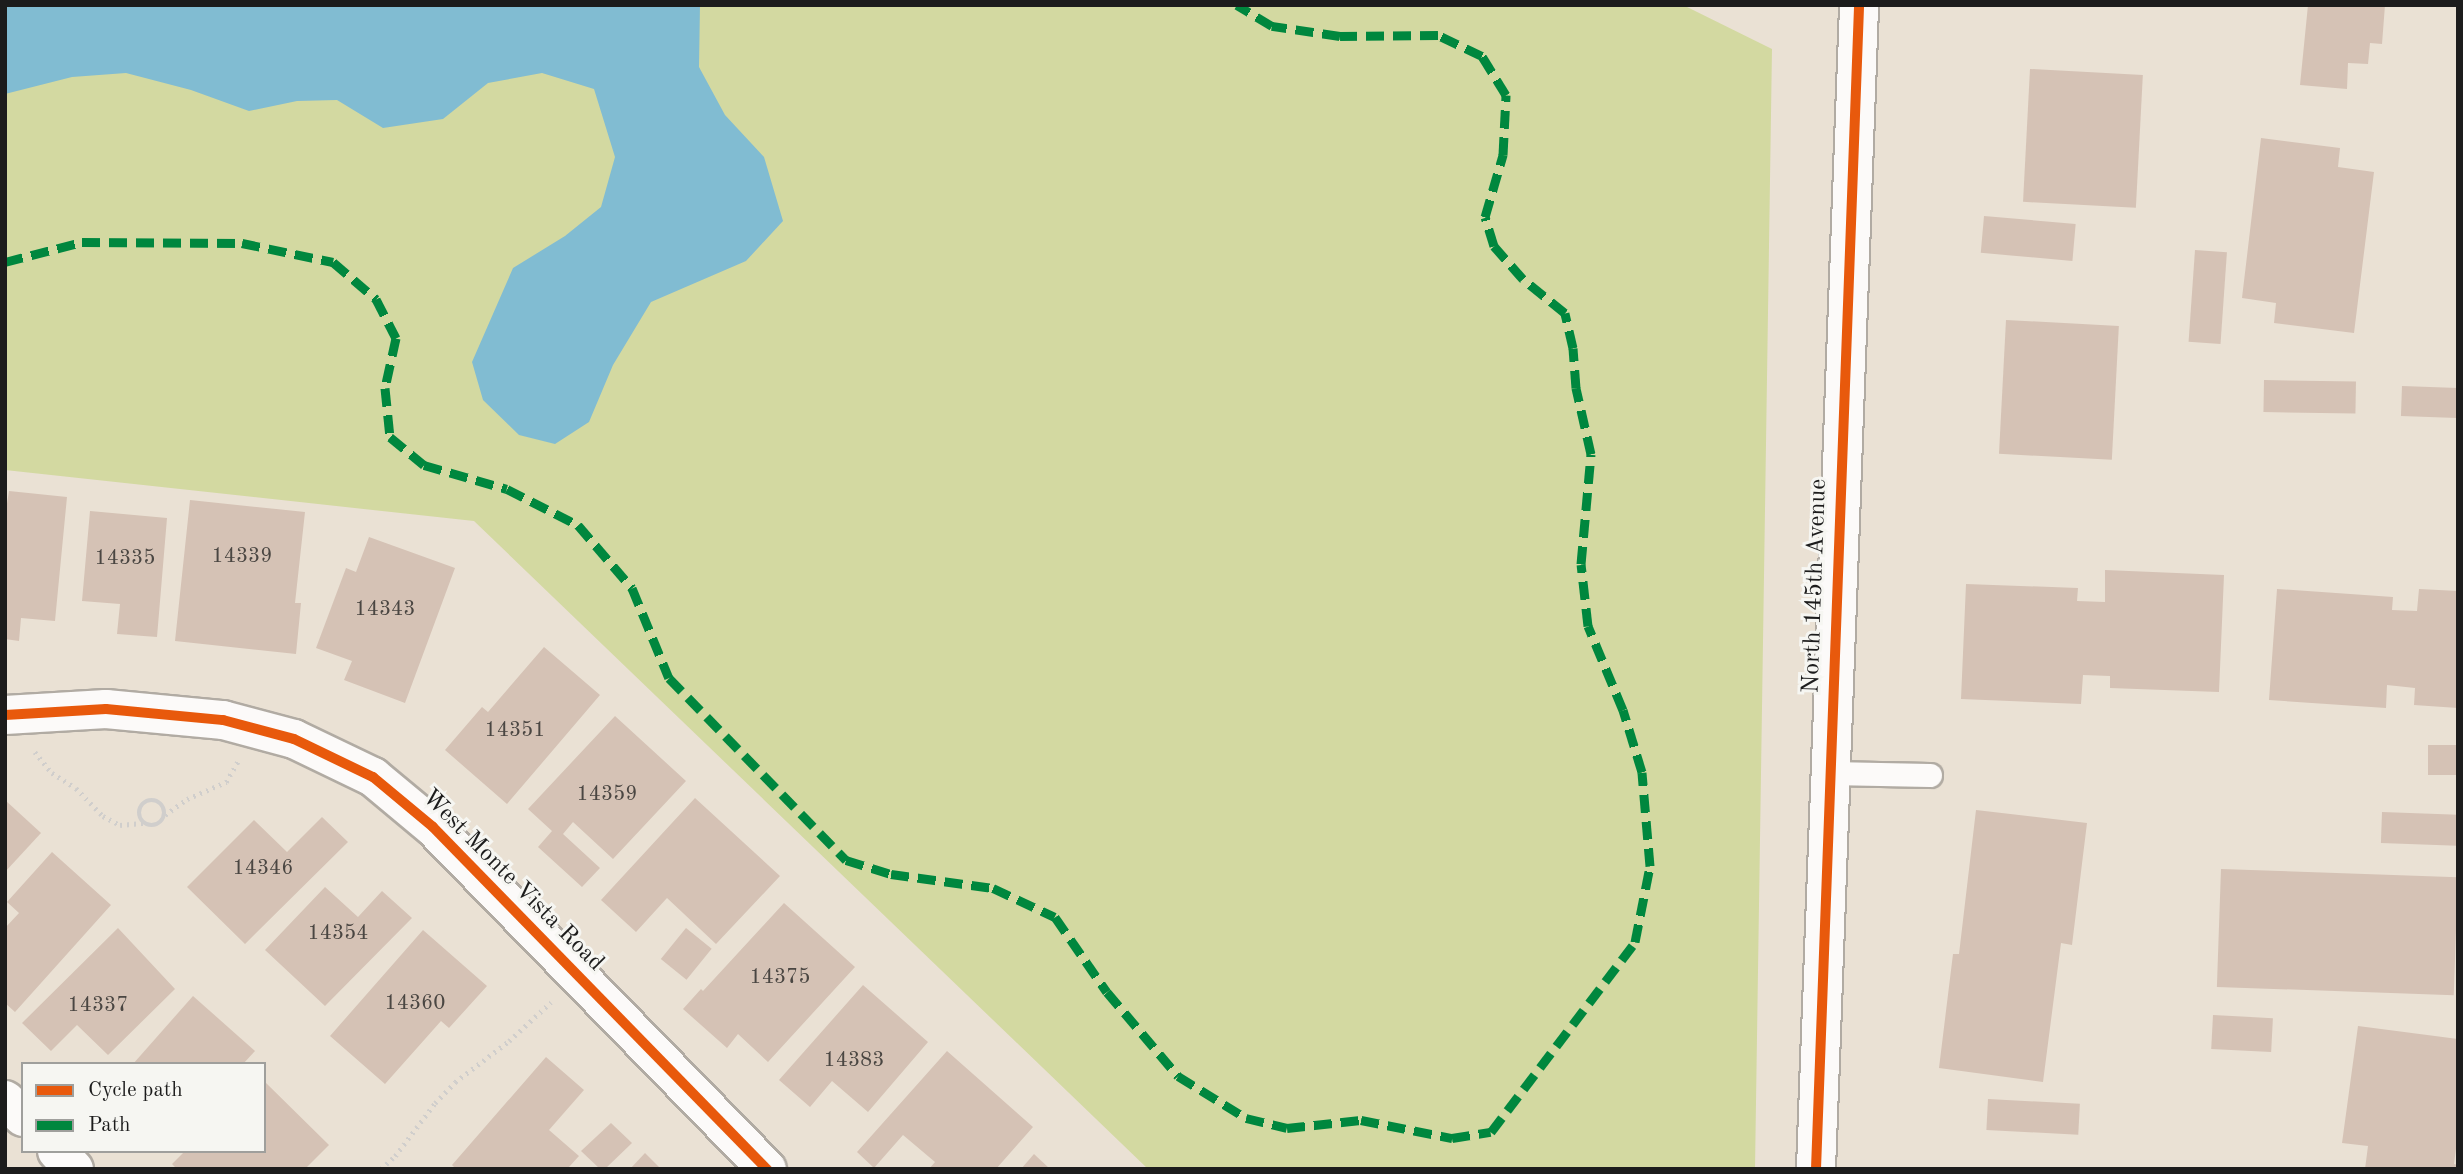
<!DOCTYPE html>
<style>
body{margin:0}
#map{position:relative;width:2463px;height:1174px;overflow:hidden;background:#eae1d4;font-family:"Old Standard TT",serif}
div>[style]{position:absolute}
.green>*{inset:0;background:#d3d9a1}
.water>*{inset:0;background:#81bcd2}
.building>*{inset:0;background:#d5c2b5;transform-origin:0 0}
.path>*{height:4.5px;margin-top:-2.25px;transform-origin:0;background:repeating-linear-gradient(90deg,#d0cecc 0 2px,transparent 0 7px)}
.path>.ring{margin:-2.25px;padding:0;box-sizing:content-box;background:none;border:4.5px solid #d0cecc;border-radius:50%}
.roads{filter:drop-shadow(2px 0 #b1aba3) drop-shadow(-2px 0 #b1aba3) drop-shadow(0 2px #b1aba3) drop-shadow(0 -2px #b1aba3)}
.lane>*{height:23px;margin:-11.5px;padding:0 11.5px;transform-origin:11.5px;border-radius:11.5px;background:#fcfaf9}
.street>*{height:38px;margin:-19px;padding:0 19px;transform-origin:19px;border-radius:19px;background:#fcfaf9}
.quiet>*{height:9px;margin-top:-4.5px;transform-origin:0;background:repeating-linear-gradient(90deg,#00873e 0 18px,transparent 0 27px)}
.cycleway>*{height:10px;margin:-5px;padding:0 5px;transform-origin:5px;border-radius:5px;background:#e8590c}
span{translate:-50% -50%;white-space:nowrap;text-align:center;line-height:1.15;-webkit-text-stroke:6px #f6f6f2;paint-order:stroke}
.number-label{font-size:21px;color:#4a4642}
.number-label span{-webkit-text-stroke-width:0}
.street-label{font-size:24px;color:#1c1c1c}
.frame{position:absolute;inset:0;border:7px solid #1c1c1c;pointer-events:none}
.legend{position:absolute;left:21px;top:1062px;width:245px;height:91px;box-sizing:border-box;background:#f6f6f2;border:2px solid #9f9f9c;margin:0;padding:9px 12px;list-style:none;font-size:21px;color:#1c1c1c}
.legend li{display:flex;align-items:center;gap:14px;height:35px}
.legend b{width:35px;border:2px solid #9f9f9c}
</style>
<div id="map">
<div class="green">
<i style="clip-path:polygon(5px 5px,1683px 5px,1772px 49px,1755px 1169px,1148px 1169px,474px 521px,5px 470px)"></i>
</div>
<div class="water">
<i style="clip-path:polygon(5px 5px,700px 5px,699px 67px,725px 115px,764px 157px,783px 221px,746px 261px,651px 302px,613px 365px,589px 422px,555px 444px,519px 435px,483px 400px,472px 362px,513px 268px,565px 236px,601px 207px,615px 157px,594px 89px,542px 73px,488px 83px,443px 119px,383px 128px,337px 100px,297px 101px,249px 111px,191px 90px,126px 73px,72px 77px,5px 94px)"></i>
</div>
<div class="building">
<i style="clip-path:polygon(2308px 5px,2385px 5px,2382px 44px,2370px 43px,2368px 64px,2348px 63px,2347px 89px,2300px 85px)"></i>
<i style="left:2030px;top:69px;width:113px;height:133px;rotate:3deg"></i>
<i style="clip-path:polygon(2261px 138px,2340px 148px,2338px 167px,2374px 172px,2354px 333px,2274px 323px,2276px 303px,2242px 298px)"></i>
<i style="left:1984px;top:216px;width:92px;height:37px;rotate:5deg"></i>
<i style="left:2195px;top:250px;width:32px;height:92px;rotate:4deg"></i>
<i style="left:2006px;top:320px;width:113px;height:134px;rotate:3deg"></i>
<i style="left:2264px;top:380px;width:92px;height:32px;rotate:1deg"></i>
<i style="left:2402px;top:386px;width:56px;height:30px;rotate:2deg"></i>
<i style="clip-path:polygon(9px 491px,67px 497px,55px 621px,21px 618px,19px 641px,5px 639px,5px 516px)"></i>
<i style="clip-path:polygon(190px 500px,305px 512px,295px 603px,301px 603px,296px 654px,175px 641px)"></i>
<i style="clip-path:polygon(90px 511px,167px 518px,157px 637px,117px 634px,120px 604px,82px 601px)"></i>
<i style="clip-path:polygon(369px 537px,455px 568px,405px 703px,344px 680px,352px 661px,316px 648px,346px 568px,356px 572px)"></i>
<i style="clip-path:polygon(2105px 570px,2224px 575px,2219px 692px,2110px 688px,2110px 676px,2083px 675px,2081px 704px,1961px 699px,1966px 584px,2078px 588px,2077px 601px,2105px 602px)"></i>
<i style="clip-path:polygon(2277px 589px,2393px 597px,2392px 610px,2417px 611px,2419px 589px,2458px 591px,2458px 708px,2414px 705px,2415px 688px,2387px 685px,2386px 708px,2269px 700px)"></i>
<i style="clip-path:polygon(544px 647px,600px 695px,507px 804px,445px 750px,482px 707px,488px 712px)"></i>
<i style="clip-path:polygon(615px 716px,686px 781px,613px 859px,573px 822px,563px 834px,600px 868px,582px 887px,538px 847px,552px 831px,528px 809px)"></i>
<i style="left:2428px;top:745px;width:30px;height:30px"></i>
<i style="clip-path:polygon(695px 798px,780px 876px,716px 944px,667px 898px,636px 932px,601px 900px)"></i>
<i style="clip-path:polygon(5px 800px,41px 833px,5px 872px)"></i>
<i style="clip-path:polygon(1976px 810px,2087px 823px,2072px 945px,2061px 943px,2043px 1082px,1939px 1068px,1953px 954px,1959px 954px)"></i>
<i style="left:2382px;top:812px;width:76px;height:31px;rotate:2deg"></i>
<i style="clip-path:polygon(322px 817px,348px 842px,245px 944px,187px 887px,254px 820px,287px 852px)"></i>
<i style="clip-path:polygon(52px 852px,111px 905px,15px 1012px,5px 1003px,5px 928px,19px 913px,7px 902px)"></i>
<i style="left:2221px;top:869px;width:237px;height:118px;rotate:2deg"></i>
<i style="clip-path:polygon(325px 887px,358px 917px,382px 891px,412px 918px,325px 1006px,265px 950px)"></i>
<i style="clip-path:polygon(784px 903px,855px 967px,768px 1062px,738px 1034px,727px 1048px,683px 1009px,701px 989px,703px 991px)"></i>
<i style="clip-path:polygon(118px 928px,175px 989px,108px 1055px,77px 1025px,51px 1051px,22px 1023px)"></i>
<i style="left:686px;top:928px;width:33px;height:40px;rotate:39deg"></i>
<i style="clip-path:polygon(423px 930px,487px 986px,449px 1028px,441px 1021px,385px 1084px,330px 1036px)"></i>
<i style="clip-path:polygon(863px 985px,928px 1042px,868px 1112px,832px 1081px,810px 1107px,779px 1080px)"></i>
<i style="clip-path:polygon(193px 996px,255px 1051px,243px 1064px,133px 1064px)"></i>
<i style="left:2213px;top:1015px;width:60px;height:34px;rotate:3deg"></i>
<i style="clip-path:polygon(2358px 1026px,2458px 1039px,2458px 1133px,2454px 1164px,2458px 1165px,2458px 1169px,2365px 1169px,2368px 1146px,2342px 1143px)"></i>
<i style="clip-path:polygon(947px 1051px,1033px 1127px,996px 1169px,929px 1169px,935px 1162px,903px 1135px,874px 1168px,857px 1152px)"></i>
<i style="clip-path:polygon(546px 1057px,584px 1090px,549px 1130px,579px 1156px,569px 1167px,572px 1169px,456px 1169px,452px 1165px)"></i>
<i style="clip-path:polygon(264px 1081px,329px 1145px,305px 1169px,177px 1169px,172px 1164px,185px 1151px,264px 1151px)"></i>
<i style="left:1988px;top:1099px;width:92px;height:31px;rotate:3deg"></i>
<i style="clip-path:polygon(611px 1123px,632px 1143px,605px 1169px,600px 1169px,581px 1151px)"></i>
<i style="clip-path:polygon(645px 1153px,661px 1169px,630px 1169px)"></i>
<i style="clip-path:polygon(1034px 1154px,1050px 1169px,1021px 1169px)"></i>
</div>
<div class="path">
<i style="left:35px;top:752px;width:27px;rotate:51deg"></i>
<i style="left:52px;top:773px;width:28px;rotate:32deg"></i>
<i style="left:76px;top:788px;width:39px;rotate:46deg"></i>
<i style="left:103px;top:816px;width:19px;rotate:28deg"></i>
<i style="left:120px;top:825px;width:25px;rotate:-5deg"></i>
<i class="ring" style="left:139px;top:800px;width:21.5px;height:21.5px"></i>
<i style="left:165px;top:815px;width:27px;rotate:-36deg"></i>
<i style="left:187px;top:799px;width:43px;rotate:-23.6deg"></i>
<i style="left:226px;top:782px;width:24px;rotate:-60deg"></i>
<i style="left:381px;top:1169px;width:19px;rotate:-43deg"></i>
<i style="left:395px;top:1156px;width:66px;rotate:-53deg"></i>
<i style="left:435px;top:1103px;width:29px;rotate:-46deg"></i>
<i style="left:455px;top:1082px;width:68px;rotate:-37.2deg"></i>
<i style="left:509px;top:1041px;width:57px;rotate:-42.9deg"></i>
</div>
<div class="roads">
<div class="lane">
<i style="left:1830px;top:773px;width:100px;rotate:1.1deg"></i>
</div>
<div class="street">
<i style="left:5px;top:715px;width:101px;rotate:-3.4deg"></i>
<i style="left:106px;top:709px;width:118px;rotate:5.4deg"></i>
<i style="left:223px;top:720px;width:73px;rotate:15deg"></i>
<i style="left:294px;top:739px;width:88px;rotate:25.7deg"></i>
<i style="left:373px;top:777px;width:78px;rotate:39.8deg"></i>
<i style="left:433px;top:827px;width:478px;rotate:45.7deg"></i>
<i style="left:5px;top:1100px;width:25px;rotate:43deg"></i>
<i style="left:57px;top:1151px;width:25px;rotate:47deg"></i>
<i style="left:1816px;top:1169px;width:1165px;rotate:-87.88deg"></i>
</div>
</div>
<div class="quiet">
<i style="left:5px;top:262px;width:80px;rotate:-14.6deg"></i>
<i style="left:82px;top:242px;width:160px;rotate:0.4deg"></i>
<i style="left:242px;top:243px;width:93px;rotate:11.8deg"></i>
<i style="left:333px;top:262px;width:57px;rotate:40.7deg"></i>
<i style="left:376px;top:299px;width:44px;rotate:62.9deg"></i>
<i style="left:396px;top:338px;width:51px;rotate:102.4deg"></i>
<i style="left:385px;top:388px;width:49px;rotate:84.2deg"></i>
<i style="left:390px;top:437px;width:44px;rotate:39.5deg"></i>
<i style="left:424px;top:465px;width:86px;rotate:16.1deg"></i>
<i style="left:507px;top:489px;width:80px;rotate:26.9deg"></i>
<i style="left:578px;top:525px;width:83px;rotate:49.4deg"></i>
<i style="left:632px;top:588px;width:97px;rotate:67.7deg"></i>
<i style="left:669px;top:678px;width:254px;rotate:45.8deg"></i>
<i style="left:846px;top:860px;width:47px;rotate:17.3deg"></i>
<i style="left:891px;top:874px;width:103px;rotate:7.8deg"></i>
<i style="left:993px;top:888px;width:68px;rotate:25.1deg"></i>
<i style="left:1055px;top:917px;width:91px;rotate:55.3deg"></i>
<i style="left:1107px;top:992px;width:110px;rotate:49.8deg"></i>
<i style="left:1178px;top:1076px;width:80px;rotate:31.7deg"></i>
<i style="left:1246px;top:1118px;width:42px;rotate:13.7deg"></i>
<i style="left:1287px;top:1128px;width:74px;rotate:-6.2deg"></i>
<i style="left:1361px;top:1120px;width:93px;rotate:11.2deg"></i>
<i style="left:1452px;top:1138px;width:39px;rotate:-9deg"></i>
<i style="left:1491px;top:1132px;width:238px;rotate:-52.8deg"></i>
<i style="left:1635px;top:942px;width:77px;rotate:-78.8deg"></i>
<i style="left:1650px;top:866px;width:94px;rotate:-94.9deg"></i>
<i style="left:1642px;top:772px;width:65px;rotate:-107deg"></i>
<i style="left:1623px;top:710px;width:91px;rotate:-112.6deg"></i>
<i style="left:1588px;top:626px;width:62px;rotate:-96.4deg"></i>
<i style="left:1581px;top:564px;width:110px;rotate:-84.8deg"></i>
<i style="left:1591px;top:454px;width:68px;rotate:-102.8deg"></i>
<i style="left:1576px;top:388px;width:40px;rotate:-94.3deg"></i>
<i style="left:1573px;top:348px;width:36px;rotate:-103deg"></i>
<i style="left:1565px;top:313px;width:54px;rotate:-141deg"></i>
<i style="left:1523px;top:279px;width:44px;rotate:-131.3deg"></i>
<i style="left:1494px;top:246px;width:30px;rotate:-107deg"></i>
<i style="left:1485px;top:217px;width:65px;rotate:-73.8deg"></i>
<i style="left:1503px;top:155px;width:60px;rotate:-87.1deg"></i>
<i style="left:1506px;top:95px;width:46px;rotate:-121.6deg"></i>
<i style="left:1482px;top:56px;width:49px;rotate:-154.5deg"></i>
<i style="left:1438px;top:35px;width:98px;rotate:179.4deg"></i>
<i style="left:1340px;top:36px;width:69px;rotate:-171.6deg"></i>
<i style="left:1272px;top:26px;width:41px;rotate:-149deg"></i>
</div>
<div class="cycleway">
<i style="left:5px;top:715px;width:101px;rotate:-3.4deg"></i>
<i style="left:106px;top:709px;width:118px;rotate:5.4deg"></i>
<i style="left:223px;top:720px;width:73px;rotate:15deg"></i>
<i style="left:294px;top:739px;width:88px;rotate:25.7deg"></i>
<i style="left:373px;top:777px;width:78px;rotate:39.8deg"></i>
<i style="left:433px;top:827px;width:478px;rotate:45.7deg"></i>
<i style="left:1816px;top:1169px;width:1165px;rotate:-87.88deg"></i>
</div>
<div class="number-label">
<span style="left:242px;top:557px">14339</span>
<span style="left:125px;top:559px">14335</span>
<span style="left:385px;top:610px">14343</span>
<span style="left:515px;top:731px">14351</span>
<span style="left:607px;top:795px">14359</span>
<span style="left:263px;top:869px">14346</span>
<span style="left:338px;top:934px">14354</span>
<span style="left:780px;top:978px">14375</span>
<span style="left:415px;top:1004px">14360</span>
<span style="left:98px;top:1006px">14337</span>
<span style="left:854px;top:1061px">14383</span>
</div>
<div class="street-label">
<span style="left:1816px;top:586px;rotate:-88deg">North 145th Avenue</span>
<span style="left:512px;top:881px;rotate:45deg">West Monte Vista Road</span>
</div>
<div class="frame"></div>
<ul class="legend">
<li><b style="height:9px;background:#e8590c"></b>Cycle path</li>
<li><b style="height:9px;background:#00873e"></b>Path</li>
</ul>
</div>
